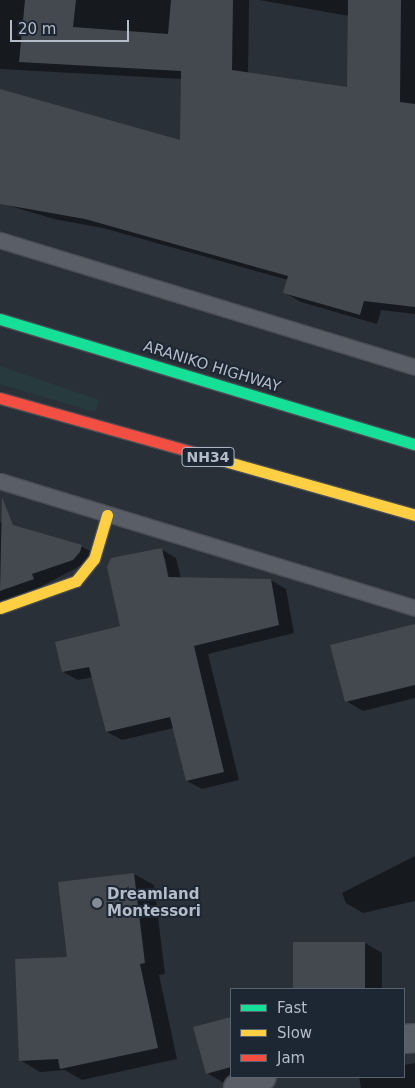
<!DOCTYPE html>
<style>
body{margin:0}
#map{position:relative;width:415px;height:1088px;overflow:hidden;background:#2a3038;font-family:"DejaVu Sans",sans-serif}
div>[style]{position:absolute}
.green>*{inset:0;background:#273a3e}
.shadow>*{inset:0;background:#0007}
.building>*{inset:0;background:#444950;transform-origin:0 0}
.roads{filter:drop-shadow(1px 0 #484c53) drop-shadow(-1px 0 #484c53) drop-shadow(0 1px #484c53) drop-shadow(0 -1px #484c53)}
.lane>*{height:15px;margin:-7.5px;padding:0 7.5px;transform-origin:7.5px;border-radius:7.5px;background:#5a5e66}
.street>*{height:28px;margin:-14px;padding:0 14px;transform-origin:14px;border-radius:14px;background:#5a5e66}
.fast>*{height:11px;margin:-5.5px;padding:0 5.5px;transform-origin:5.5px;border-radius:5.5px;background:#16e098}
.slow>*{height:11px;margin:-5.5px;padding:0 5.5px;transform-origin:5.5px;border-radius:5.5px;background:#ffcf43}
.jam>*{height:11px;margin:-5.5px;padding:0 5.5px;transform-origin:5.5px;border-radius:5.5px;background:#f24e42}
.dots>*{width:14px;height:14px;translate:-50% -50%;box-sizing:border-box;border:2px solid #1d2633;border-radius:50%}
span{translate:-50% -50%;white-space:nowrap;text-align:center;line-height:1.15;-webkit-text-stroke:4px #1d2633;paint-order:stroke}
.shield-label span{padding:1px 4px;background:#1d2633;border:1px solid;border-radius:4px;-webkit-text-stroke-width:0}
.shield-label{font-size:14px;color:#b4bcc9;font-weight:700}
.street-label{font-size:15px;color:#b4bcc9}
.poi-label{font-size:15px;color:#b4bcc9;font-weight:700}
.left{translate:0 -50%;text-align:left}
.legend{position:absolute;left:230px;top:988px;width:175px;height:90px;box-sizing:border-box;background:#1d2633;border:1px solid #59626f;margin:0;padding:6px 9px;list-style:none;font-size:15px;color:#b4bcc9}
.legend li{display:flex;align-items:center;gap:10px;height:25px}
.legend b{width:25px;border:1px solid #59626f}
.scale{position:absolute;left:10px;top:20px;width:119px;height:22px;box-sizing:border-box;border:2px solid #b4bcc9;border-top:0;padding-left:6px;font-size:15px;line-height:18px;white-space:nowrap;color:#b4bcc9;-webkit-text-stroke:4px #1d2633;paint-order:stroke}
</style>
<div id="map">
<div class="green">
<i style="clip-path:polygon(0 366px,99px 400px,95px 412px,0 384px)"></i>
</div>
<div class="shadow">
<i style="clip-path:polygon(0 0,249px 0,248px 74px,348px 89px,349px 16px,259px 0,415px 0,415px 314px,381px 310px,377px 324px,301px 302px,285px 293px,288px 280px,103px 228px,54px 219px,0 203px,0 90px,181px 142px,182px 79px,0 69px)"></i>
<i style="clip-path:polygon(0 522px,81px 546px,99px 556px,0 608px)"></i>
<i style="clip-path:polygon(evenodd,161px 549px,176px 558px,181px 579px,271px 580px,286px 589px,294px 633px,208px 654px,239px 780px,202px 789px,187px 781px,174px 728px,122px 740px,107px 732px,93px 677px,78px 680px,63px 672px,121px 627px,161px 549px,162px 558px,165px 558px,170px 583px,168px 584px,162px 558px)"></i>
<i style="clip-path:polygon(415px 625px,415px 698px,363px 711px,346px 701px)"></i>
<i style="clip-path:polygon(415px 856px,415px 901px,363px 913px,346px 903px,342px 893px)"></i>
<i style="clip-path:polygon(134px 874px,154px 885px,165px 974px,159px 975px,177px 1059px,82px 1080px,65px 1070px,40px 1072px,20px 1060px,69px 958px)"></i>
<i style="clip-path:polygon(294px 943px,365px 943px,382px 953px,382px 989px,294px 989px)"></i>
<i style="clip-path:polygon(231px 1021px,231px 1077px,248px 1077px,224px 1083px,207px 1073px,195px 1028px)"></i>
<i style="clip-path:polygon(415px 1063px,415px 1088px,361px 1088px,359px 1077px,404px 1077px,404px 1065px)"></i>
</div>
<div class="building">
<i style="clip-path:polygon(25px 0,76px 0,73px 27px,168px 34px,171px 0,233px 0,232px 70px,347px 87px,348px 0,401px 0,400px 102px,415px 104px,415px 307px,364px 301px,360px 315px,283px 293px,288px 276px,85px 219px,0 204px,0 89px,180px 140px,181px 71px,19px 62px)"></i>
<i style="clip-path:polygon(2px 497px,13px 525px,82px 545px,80px 552px,73px 560px,32px 574px,34px 579px,0 591px)"></i>
<i style="clip-path:polygon(162px 548px,168px 577px,271px 579px,279px 625px,194px 646px,224px 772px,186px 781px,170px 717px,106px 732px,89px 667px,62px 672px,55px 642px,120px 626px,107px 567px,111px 558px)"></i>
<i style="clip-path:polygon(415px 624px,415px 685px,345px 702px,330px 645px)"></i>
<i style="clip-path:polygon(134px 873px,145px 963px,140px 964px,158px 1048px,60px 1069px,58px 1059px,19px 1061px,15px 959px,67px 957px,58px 882px)"></i>
<i style="left:293px;top:942px;width:72px;height:47px"></i>
<i style="clip-path:polygon(231px 1017px,231px 1067px,206px 1074px,193px 1027px)"></i>
</div>
<div class="roads">
<div class="lane">
<i style="left:0;top:240px;width:434px;rotate:17deg"></i>
<i style="left:0;top:481px;width:434px;rotate:17deg"></i>
</div>
<div class="street">
<i style="left:404px;top:1039px;width:11px;rotate:-5deg"></i>
<i style="left:238px;top:1088px;width:26px;rotate:-25deg"></i>
</div>
<div class="fast">
<i style="left:0;top:319px;width:433px;rotate:16.8deg"></i>
</div>
<div class="slow">
<i style="left:214px;top:458px;width:209px;rotate:15.8deg"></i>
<i style="left:0;top:608px;width:81px;rotate:-19.6deg"></i>
<i style="left:76px;top:581px;width:28px;rotate:-51deg"></i>
<i style="left:94px;top:559px;width:46px;rotate:-73.5deg"></i>
</div>
<div class="jam">
<i style="left:0;top:398px;width:222px;rotate:15.7deg"></i>
</div>
</div>
<div class="dots">
<i style="left:97px;top:903px;background:#848b96"></i>
</div>
<div class="shield-label">
<span style="left:208px;top:457px">NH34</span>
</div>
<div class="street-label">
<span style="left:212px;top:367px;rotate:17deg">ARANIKO HIGHWAY</span>
</div>
<div class="poi-label">
<span class="left" style="left:107px;top:903px">Dreamland<br>Montessori</span>
</div>
<ul class="legend">
<li><b style="height:6px;background:#16e098"></b>Fast</li>
<li><b style="height:6px;background:#ffcf43"></b>Slow</li>
<li><b style="height:6px;background:#f24e42"></b>Jam</li>
</ul>
<div class="scale">20 m</div>
</div>
